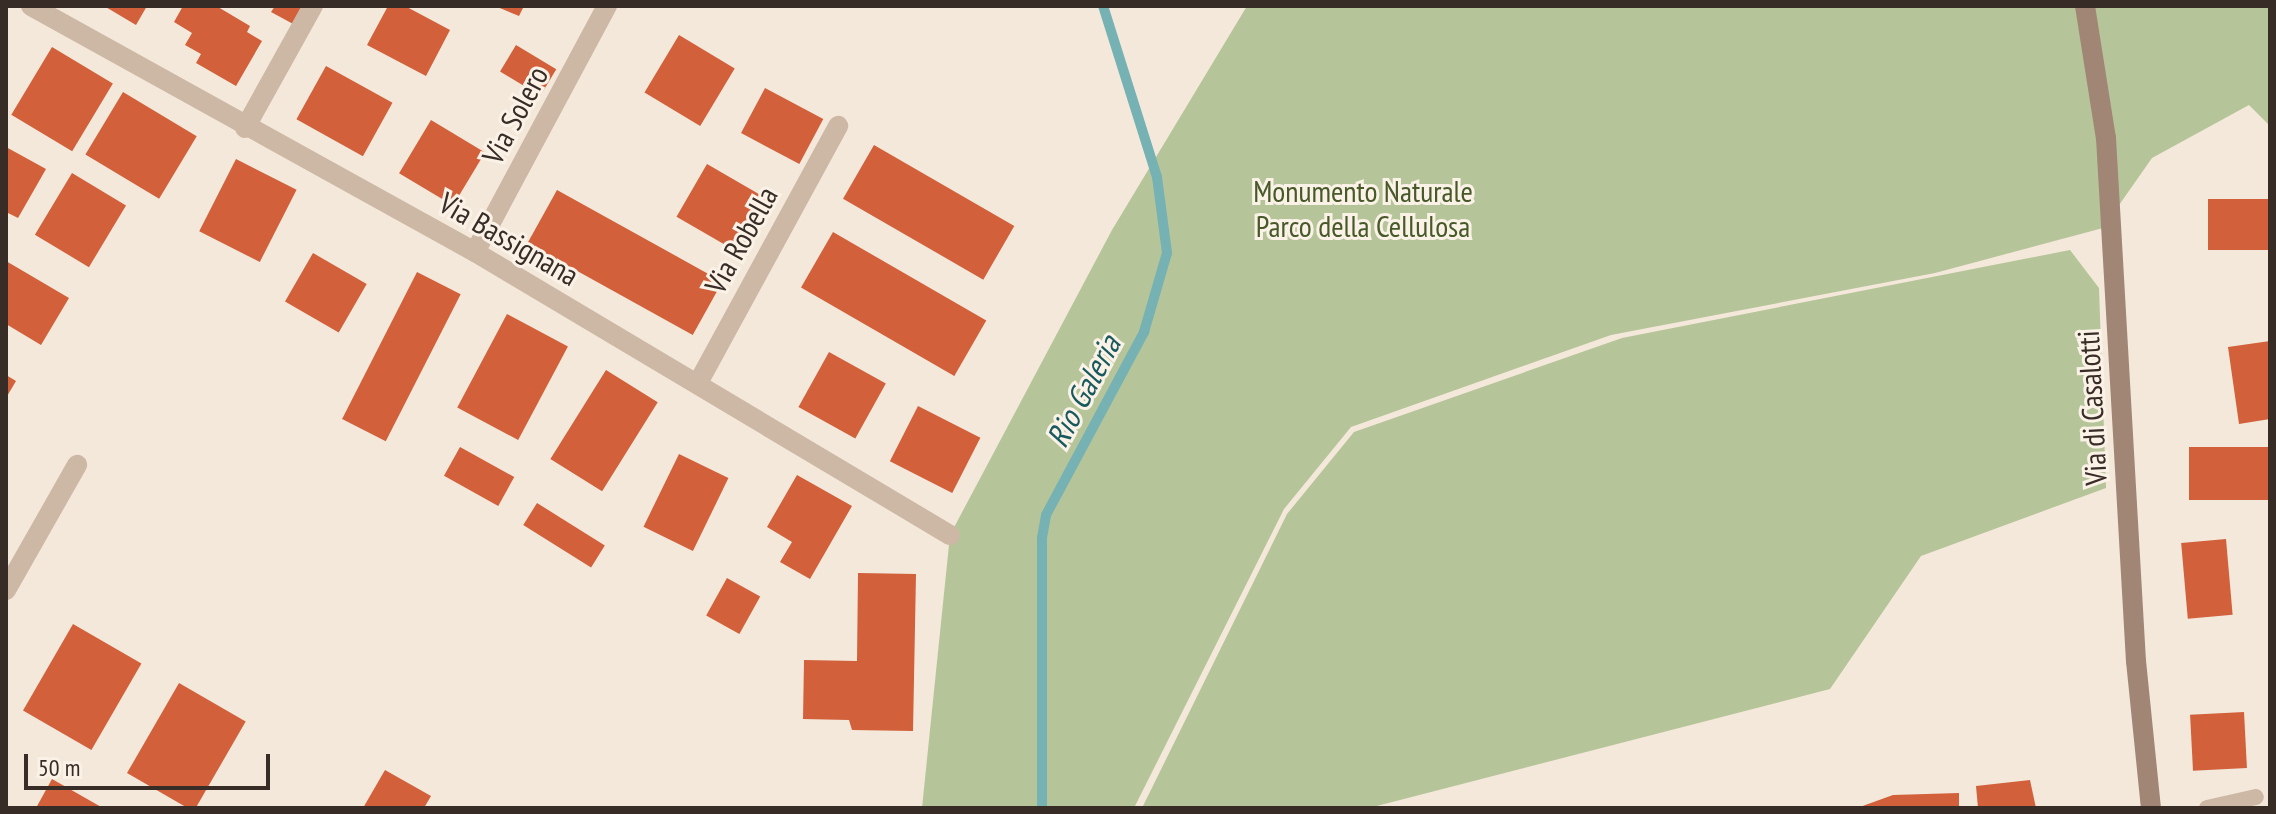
<!DOCTYPE html>
<style>
body{margin:0}
#map{position:relative;width:2276px;height:814px;overflow:hidden;background:#f4e8da;font-family:"PT Sans Narrow",sans-serif}
div>[style]{position:absolute}
.green>*{inset:0;background:#b6c599}
.stream>*{height:10px;margin:-5px;padding:0 5px;transform-origin:5px;border-radius:5px;background:#76b1b4}
.building>*{inset:0;background:#d1603b;transform-origin:0 0}
.lane>*{height:16px;margin:-8px;padding:0 8px;transform-origin:8px;border-radius:8px;background:#cdb8a5}
.street>*{height:20px;margin:-10px;padding:0 10px;transform-origin:10px;border-radius:10px;background:#cdb8a5}
.secondary>*{height:20px;margin:-10px;padding:0 10px;transform-origin:10px;border-radius:10px;background:#a18676}
span{translate:-50% -50%;white-space:nowrap;text-align:center;line-height:1.15;-webkit-text-stroke:6px #fbf2e7;paint-order:stroke}
.street-label{font-size:30px;color:#382c27}
.park-label{font-size:30px;color:#475928}
.water-label{font-size:32px;color:#18595e;font-style:italic}
.frame{position:absolute;inset:0;border:8px solid #382c27;pointer-events:none}
.scale{position:absolute;left:24px;top:754px;width:246px;height:36px;box-sizing:border-box;border:4px solid #382c27;border-top:0;padding-left:10px;font-size:24px;line-height:28px;white-space:nowrap;color:#382c27;-webkit-text-stroke:6px #fbf2e7;paint-order:stroke}
</style>
<div id="map">
<div class="green">
<i style="clip-path:polygon(1247px 6px,2270px 6px,2270px 126px,2249px 105px,2152px 158px,2103px 228px,1935px 273px,1611px 335px,1351px 427px,1284px 509px,1134px 808px,922px 808px,950px 535px,1112px 230px)"></i>
<i style="clip-path:polygon(2070px 250px,2099px 288px,2106px 488px,1921px 556px,1830px 689px,1369px 808px,1142px 808px,1287px 514px,1354px 432px,1622px 338px)"></i>
</div>
<div class="stream">
<i style="left:1042px;top:808px;width:270px;rotate:-90deg"></i>
<i style="left:1042px;top:538px;width:23px;rotate:-80deg"></i>
<i style="left:1046px;top:515px;width:208px;rotate:-61.8deg"></i>
<i style="left:1144px;top:332px;width:82px;rotate:-73.8deg"></i>
<i style="left:1167px;top:253px;width:77px;rotate:-97.5deg"></i>
<i style="left:1157px;top:177px;width:179px;rotate:-107.5deg"></i>
</div>
<div class="building">
<i style="clip-path:polygon(104px 6px,147px 6px,136px 25px)"></i>
<i style="clip-path:polygon(183px 6px,218px 7px,250px 26px,247px 32px,262px 41px,236px 86px,196px 63px,201px 54px,185px 45px,192px 33px,174px 22px)"></i>
<i style="clip-path:polygon(275px 6px,306px 6px,295px 25px,271px 12px)"></i>
<i style="clip-path:polygon(388px 6px,405px 6px,450px 30px,426px 76px,367px 45px)"></i>
<i style="clip-path:polygon(495px 6px,524px 6px,519px 16px)"></i>
<i style="left:679px;top:35px;width:65px;height:67px;rotate:31deg"></i>
<i style="left:516px;top:45px;width:47px;height:31px;rotate:31deg"></i>
<i style="left:52px;top:47px;width:71px;height:79px;rotate:31deg"></i>
<i style="left:326px;top:66px;width:76px;height:61px;rotate:29deg"></i>
<i style="left:765px;top:88px;width:66px;height:51px;rotate:28deg"></i>
<i style="left:123px;top:92px;width:86px;height:73px;rotate:31deg"></i>
<i style="left:431px;top:120px;width:63px;height:62px;rotate:31deg"></i>
<i style="left:874px;top:145px;width:162px;height:62px;rotate:30deg"></i>
<i style="clip-path:polygon(6px 147px,46px 169px,18px 218px,6px 212px)"></i>
<i style="left:236px;top:159px;width:68px;height:81px;rotate:27deg"></i>
<i style="left:707px;top:164px;width:77px;height:61px;rotate:30deg"></i>
<i style="left:72px;top:173px;width:63px;height:72px;rotate:31deg"></i>
<i style="left:557px;top:190px;width:189px;height:61px;rotate:29deg"></i>
<i style="left:2270px;top:199px;width:51px;height:62px;rotate:90deg"></i>
<i style="left:833px;top:232px;width:177px;height:64px;rotate:30deg"></i>
<i style="left:313px;top:253px;width:62px;height:56px;rotate:30deg"></i>
<i style="clip-path:polygon(6px 261px,69px 298px,41px 345px,6px 324px)"></i>
<i style="left:417px;top:272px;width:49px;height:165px;rotate:27deg"></i>
<i style="left:507px;top:314px;width:69px;height:106px;rotate:28deg"></i>
<i style="clip-path:polygon(2270px 341px,2270px 419px,2239px 424px,2228px 347px)"></i>
<i style="left:829px;top:352px;width:65px;height:63px;rotate:29deg"></i>
<i style="left:606px;top:370px;width:61px;height:105px;rotate:32deg"></i>
<i style="clip-path:polygon(6px 375px,16px 381px,6px 398px)"></i>
<i style="left:918px;top:406px;width:70px;height:62px;rotate:27deg"></i>
<i style="left:460px;top:447px;width:62px;height:33px;rotate:29deg"></i>
<i style="left:2270px;top:447px;width:53px;height:81px;rotate:90deg"></i>
<i style="left:679px;top:454px;width:55px;height:81px;rotate:26deg"></i>
<i style="clip-path:polygon(797px 475px,852px 506px,810px 579px,780px 562px,792px 542px,767px 527px)"></i>
<i style="left:537px;top:503px;width:80px;height:26px;rotate:32deg"></i>
<i style="left:2226px;top:539px;width:76px;height:45px;rotate:85deg"></i>
<i style="clip-path:polygon(858px 573px,916px 574px,913px 731px,852px 730px,849px 720px,803px 719px,804px 660px,857px 661px)"></i>
<i style="left:727px;top:578px;width:38px;height:43px;rotate:29deg"></i>
<i style="left:73px;top:624px;width:79px;height:100px;rotate:30deg"></i>
<i style="left:179px;top:683px;width:77px;height:104px;rotate:30deg"></i>
<i style="left:2244px;top:712px;width:56px;height:54px;rotate:87deg"></i>
<i style="clip-path:polygon(385px 770px,431px 796px,424px 808px,363px 808px)"></i>
<i style="clip-path:polygon(52px 779px,103px 808px,36px 808px)"></i>
<i style="clip-path:polygon(2030px 780px,2036px 808px,1978px 808px,1976px 786px)"></i>
<i style="clip-path:polygon(1959px 793px,1959px 808px,1857px 808px,1893px 795px)"></i>
</div>
<div class="lane">
<i style="left:2207px;top:808px;width:50px;rotate:-12.7deg"></i>
</div>
<div class="street">
<i style="left:31px;top:6px;width:508px;rotate:28.99deg"></i>
<i style="left:475px;top:252px;width:553px;rotate:30.79deg"></i>
<i style="left:245px;top:128px;width:140px;rotate:-60.9deg"></i>
<i style="left:475px;top:252px;width:279px;rotate:-61.8deg"></i>
<i style="left:698px;top:383px;width:293px;rotate:-61.4deg"></i>
<i style="left:6px;top:590px;width:144px;rotate:-60.4deg"></i>
</div>
<div class="secondary">
<i style="left:2085px;top:6px;width:134px;rotate:81deg"></i>
<i style="left:2106px;top:138px;width:524px;rotate:86.72deg"></i>
<i style="left:2136px;top:661px;width:148px;rotate:84.2deg"></i>
</div>
<div class="street-label">
<span style="left:515px;top:115px;rotate:-62deg">Via Solero</span>
<span style="left:509px;top:239px;rotate:30deg">Via Bassignana</span>
<span style="left:741px;top:240px;rotate:-61deg">Via Robella</span>
<span style="left:2092px;top:408px;rotate:-93deg">Via di Casalotti</span>
</div>
<div class="park-label">
<span style="left:1363px;top:208px">Monumento Naturale<br>Parco della Cellulosa</span>
</div>
<div class="water-label">
<span style="left:1083px;top:391px;rotate:-62deg">Rio Galeria</span>
</div>
<div class="frame"></div>
<div class="scale">50 m</div>
</div>
